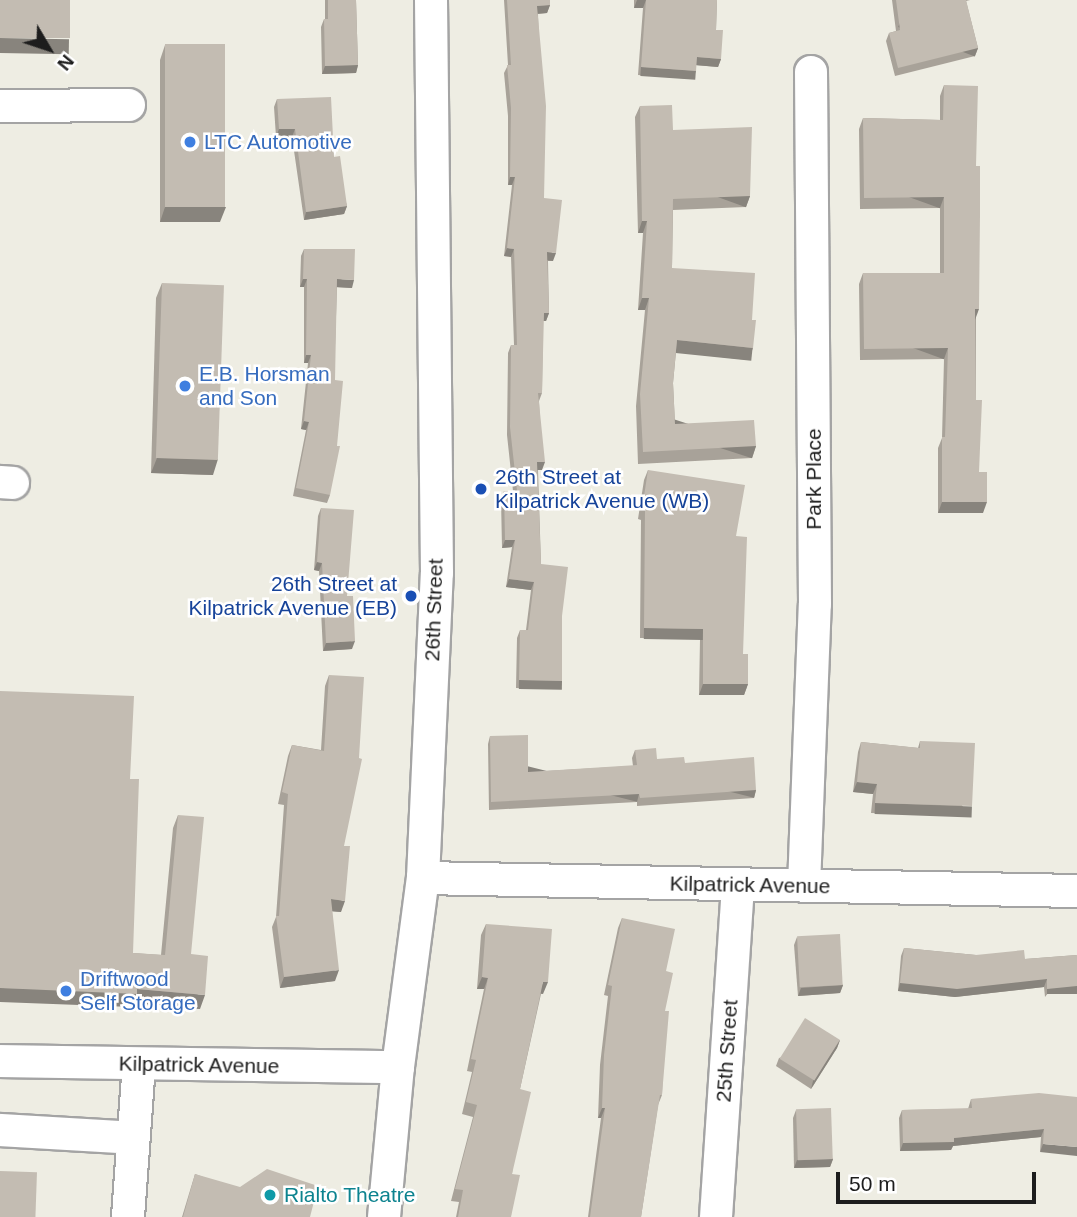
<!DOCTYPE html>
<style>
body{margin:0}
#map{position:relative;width:1077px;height:1217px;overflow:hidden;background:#eeede3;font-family:Arial,sans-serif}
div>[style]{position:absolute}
.roads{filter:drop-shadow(2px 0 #a4a4a4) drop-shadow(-2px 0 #a4a4a4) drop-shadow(0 2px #a4a4a4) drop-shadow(0 -2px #a4a4a4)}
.minor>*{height:32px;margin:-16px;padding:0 16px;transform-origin:16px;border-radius:16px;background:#fff}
.wall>*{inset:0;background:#a8a299}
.shaded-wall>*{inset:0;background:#88847d;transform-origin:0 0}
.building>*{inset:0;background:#c3bcb2;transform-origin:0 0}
.dots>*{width:19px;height:19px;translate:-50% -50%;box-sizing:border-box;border:4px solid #fff;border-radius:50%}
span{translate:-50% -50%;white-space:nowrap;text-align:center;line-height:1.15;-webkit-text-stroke:5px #fff;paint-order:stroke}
.shop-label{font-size:21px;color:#366cbe}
.left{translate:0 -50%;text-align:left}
.transit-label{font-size:21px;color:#164399}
.right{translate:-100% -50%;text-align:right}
.street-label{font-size:21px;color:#1d1d1d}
.culture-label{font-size:21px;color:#0d838f}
.north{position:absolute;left:14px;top:14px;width:70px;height:70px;-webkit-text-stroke:5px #fff;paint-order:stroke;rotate:129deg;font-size:19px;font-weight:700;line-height:28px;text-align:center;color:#1d1d1d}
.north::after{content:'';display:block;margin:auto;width:24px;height:32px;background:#1d1d1d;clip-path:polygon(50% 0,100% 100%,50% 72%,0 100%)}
.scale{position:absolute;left:836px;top:1172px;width:200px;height:32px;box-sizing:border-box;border:4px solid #1d1d1d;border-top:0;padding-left:9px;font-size:21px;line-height:24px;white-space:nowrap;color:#1d1d1d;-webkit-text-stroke:5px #fff;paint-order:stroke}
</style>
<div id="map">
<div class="roads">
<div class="minor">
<i style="left:0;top:106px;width:129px;rotate:-0.4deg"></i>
<i style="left:0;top:482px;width:13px;rotate:4deg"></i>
<i style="left:423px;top:878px;width:654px;rotate:1.14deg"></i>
<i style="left:804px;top:886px;width:282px;rotate:-87.8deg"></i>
<i style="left:815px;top:604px;width:532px;rotate:-90.43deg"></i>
<i style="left:0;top:1061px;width:398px;rotate:0.9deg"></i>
<i style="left:0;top:1130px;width:133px;rotate:3.4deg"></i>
<i style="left:128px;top:1217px;width:153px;rotate:-85.9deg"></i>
<i style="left:384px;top:1217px;width:151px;rotate:-84.7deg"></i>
<i style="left:398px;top:1067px;width:191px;rotate:-82.5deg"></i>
<i style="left:423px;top:878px;width:305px;rotate:-87.4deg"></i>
<i style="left:437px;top:573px;width:573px;rotate:-90.6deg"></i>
<i style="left:716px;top:1217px;width:333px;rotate:-86.2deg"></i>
</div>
</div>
<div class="wall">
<i style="clip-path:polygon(325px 0,356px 0,358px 65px,356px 73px,322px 74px,321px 27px,324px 19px,325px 19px)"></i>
<i style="clip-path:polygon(504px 0,550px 0,550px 5px,547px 13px,538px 14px,544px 198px,553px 261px,548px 261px,549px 313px,546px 321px,543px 321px,542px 393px,539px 401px,542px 470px,538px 470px,541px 564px,562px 616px,562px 681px,559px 689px,516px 688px,517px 638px,520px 630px,526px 630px,531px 590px,506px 587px,512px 547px,502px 548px,501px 499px,504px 491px,513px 491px,507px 435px,508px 353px,511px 345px,514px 345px,511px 257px,504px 256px,512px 185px,508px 185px,508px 116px,504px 73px,508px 65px)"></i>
<i style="clip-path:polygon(634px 0,717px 0,716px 30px,721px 59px,718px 67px,696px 65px,696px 71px,693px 79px,638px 75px,643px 8px,634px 8px)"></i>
<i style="clip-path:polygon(892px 0,970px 0,966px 1px,978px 48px,975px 56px,895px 76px,886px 41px,889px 33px,896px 31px)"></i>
<i style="clip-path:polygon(165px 45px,220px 222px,160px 222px,160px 60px)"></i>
<i style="clip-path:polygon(944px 85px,976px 166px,976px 400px,979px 472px,983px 513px,938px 513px,938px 448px,942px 438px,944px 359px,860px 360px,859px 284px,863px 273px,940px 273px,940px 208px,860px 209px,859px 129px,863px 118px,940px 120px,940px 96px)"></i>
<i style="clip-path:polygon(277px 99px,334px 157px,347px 206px,344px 214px,304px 220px,292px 137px,276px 137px,274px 107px)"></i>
<i style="clip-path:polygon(640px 106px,673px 130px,750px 196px,746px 207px,673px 210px,672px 268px,752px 320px,753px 348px,748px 360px,676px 352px,673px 383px,675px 424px,756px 446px,752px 458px,638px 464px,636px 406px,645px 310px,638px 310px,643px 233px,638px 233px,635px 117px)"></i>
<i style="clip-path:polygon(304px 249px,352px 288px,337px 287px,330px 495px,327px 503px,293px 496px,306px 430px,301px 429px,308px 363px,304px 363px,304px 287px,300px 287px,301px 256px)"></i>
<i style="clip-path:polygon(162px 283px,213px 475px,151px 473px,156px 298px)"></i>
<i style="clip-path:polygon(648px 470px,736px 536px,743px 654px,748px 684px,744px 695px,699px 695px,700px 639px,640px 638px,641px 520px,638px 519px,644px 480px)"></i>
<i style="clip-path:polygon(321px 508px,347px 596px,352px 649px,323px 651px,319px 571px,314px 570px,318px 516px)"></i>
<i style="clip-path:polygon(329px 675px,344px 846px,341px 912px,332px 911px,335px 981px,280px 988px,272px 927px,276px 917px,284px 805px,278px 804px,288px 756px,292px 745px,321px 750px,325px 686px)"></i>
<i style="clip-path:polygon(490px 736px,528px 772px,633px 766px,632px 758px,635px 750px,657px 759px,685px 763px,756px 790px,754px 798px,637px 806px,637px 802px,489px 810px,488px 744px)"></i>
<i style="clip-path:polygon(920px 741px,969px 816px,871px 813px,873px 794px,853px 792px,858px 752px,861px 742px,918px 748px)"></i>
<i style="clip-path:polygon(130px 779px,133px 953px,161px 955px,173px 828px,178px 815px,191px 954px,200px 1009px,133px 1003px,132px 1007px)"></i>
<i style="clip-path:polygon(622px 918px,666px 971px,662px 1095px,658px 1105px,641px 1217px,588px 1217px,601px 1118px,598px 1118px,600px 1065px,608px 996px,604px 995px,618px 928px)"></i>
<i style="clip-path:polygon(486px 924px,543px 994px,541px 994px,520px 1089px,512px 1174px,511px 1217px,456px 1217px,459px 1202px,451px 1201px,473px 1117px,462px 1114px,472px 1072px,467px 1071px,484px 989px,477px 989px,481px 935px)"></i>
<i style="clip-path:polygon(797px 937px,843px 985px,840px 993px,798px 996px,794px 945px)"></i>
<i style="clip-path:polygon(904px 948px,976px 955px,1025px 959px,1077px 955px,1045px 997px,1044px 987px,955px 997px,898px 991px,901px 956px)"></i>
<i style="clip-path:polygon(840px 1040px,837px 1048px,811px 1089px,776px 1066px,779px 1058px)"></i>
<i style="clip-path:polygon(1077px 1097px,1040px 1152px,1041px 1137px,953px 1146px,951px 1150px,900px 1151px,899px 1118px,902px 1110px,968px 1109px,971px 1099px)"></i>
<i style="clip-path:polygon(796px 1110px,833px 1159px,830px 1167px,794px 1168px,793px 1118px)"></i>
<i style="clip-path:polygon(195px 1174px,310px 1217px,182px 1217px)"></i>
</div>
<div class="shaded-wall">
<i style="clip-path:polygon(637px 0,646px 0,643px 8px,634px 8px)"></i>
<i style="clip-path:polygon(550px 5px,547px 13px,534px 14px,537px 6px)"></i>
<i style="left:0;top:38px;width:69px;height:15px;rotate:1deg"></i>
<i style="left:978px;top:48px;width:9px;height:82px;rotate:111deg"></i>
<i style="clip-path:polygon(697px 57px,721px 59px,718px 67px,694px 65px)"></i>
<i style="clip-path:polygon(358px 65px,356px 73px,322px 74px,325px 66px)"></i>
<i style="left:641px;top:67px;width:55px;height:9px;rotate:4deg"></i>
<i style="clip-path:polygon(279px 129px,295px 129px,292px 137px,276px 137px)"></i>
<i style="clip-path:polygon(510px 177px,515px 177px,512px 185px,508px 185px)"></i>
<i style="left:750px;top:196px;width:12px;height:77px;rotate:110deg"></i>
<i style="left:944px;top:197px;width:12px;height:80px;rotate:110deg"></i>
<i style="clip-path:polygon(347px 206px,344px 214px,304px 220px,306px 212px)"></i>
<i style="clip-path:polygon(165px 207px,226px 207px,220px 222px,160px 222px)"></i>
<i style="clip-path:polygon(642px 221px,647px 221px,643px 233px,638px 233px)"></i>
<i style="clip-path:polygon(507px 248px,514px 249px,511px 257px,504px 256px)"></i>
<i style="clip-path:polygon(547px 252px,556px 253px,553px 261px,545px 260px)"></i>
<i style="clip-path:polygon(303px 279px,307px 279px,304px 287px,300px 287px)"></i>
<i style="clip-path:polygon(337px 279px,354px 280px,352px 288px,334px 287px)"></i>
<i style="clip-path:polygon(642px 298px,649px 298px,645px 310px,638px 310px)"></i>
<i style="clip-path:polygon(975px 309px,979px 309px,975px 320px)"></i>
<i style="clip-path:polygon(544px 313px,549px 313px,546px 321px,541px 321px)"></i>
<i style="left:677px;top:340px;width:76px;height:13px;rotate:6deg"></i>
<i style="left:948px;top:348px;width:12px;height:84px;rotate:110deg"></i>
<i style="clip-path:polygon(306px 355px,311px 355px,308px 363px,304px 363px)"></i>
<i style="clip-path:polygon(304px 421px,309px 422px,306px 430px,301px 429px)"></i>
<i style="left:756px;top:446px;width:13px;height:113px;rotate:108deg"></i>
<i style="clip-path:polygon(157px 458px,218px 459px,213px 475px,151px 473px)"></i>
<i style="clip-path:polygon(537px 462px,545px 462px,542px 470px,535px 470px)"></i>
<i style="clip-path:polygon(942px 502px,987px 502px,983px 513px,938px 513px)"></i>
<i style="clip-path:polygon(505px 540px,515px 540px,512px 547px,502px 548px)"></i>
<i style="clip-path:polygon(317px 562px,322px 563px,319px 571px,314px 570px)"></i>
<i style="clip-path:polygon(509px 579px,534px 582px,531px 590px,506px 587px)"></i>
<i style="left:644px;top:628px;width:59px;height:11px;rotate:1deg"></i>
<i style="clip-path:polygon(355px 641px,352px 649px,323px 651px,326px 643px)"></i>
<i style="left:519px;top:680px;width:43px;height:9px;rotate:1deg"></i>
<i style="clip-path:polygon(703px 684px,748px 684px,744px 695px,699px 695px)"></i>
<i style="clip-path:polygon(857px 782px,877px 784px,873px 794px,853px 792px)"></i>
<i style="left:756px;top:790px;width:8px;height:116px;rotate:104deg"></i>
<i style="left:639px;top:794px;width:8px;height:148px;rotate:104deg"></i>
<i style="left:875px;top:803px;width:97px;height:11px;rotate:2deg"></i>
<i style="clip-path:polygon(331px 899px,345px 901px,341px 912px,327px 911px)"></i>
<i style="clip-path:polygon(339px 970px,335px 981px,280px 988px,284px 977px)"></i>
<i style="clip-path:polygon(482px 977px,488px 978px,484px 989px,477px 989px)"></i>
<i style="clip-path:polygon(1047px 979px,1044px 987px,955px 997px,898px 991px,900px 983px)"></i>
<i style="clip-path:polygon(543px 982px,548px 982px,543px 994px,539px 993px)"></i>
<i style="clip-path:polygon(843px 985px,840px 993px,798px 996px,801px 988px)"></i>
<i style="left:1077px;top:986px;width:8px;height:30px;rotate:90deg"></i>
<i style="clip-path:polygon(0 988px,137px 989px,205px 995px,200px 1009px,133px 1003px,132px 1007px,0 1002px)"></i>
<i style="clip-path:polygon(840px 1040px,837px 1048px,811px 1089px,813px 1081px)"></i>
<i style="clip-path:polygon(602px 1108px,605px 1108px,601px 1118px,598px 1118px)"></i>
<i style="clip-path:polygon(1044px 1129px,1041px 1137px,953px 1146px,951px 1150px,900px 1151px,903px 1143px)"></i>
<i style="clip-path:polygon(1043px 1144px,1077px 1147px,1077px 1156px,1040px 1152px)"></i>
<i style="clip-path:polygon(833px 1159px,830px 1167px,794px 1168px,797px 1160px)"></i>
</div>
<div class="building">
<i style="left:0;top:0;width:70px;height:38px"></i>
<i style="clip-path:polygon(328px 0,356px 0,358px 65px,325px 66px,324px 19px,328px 19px)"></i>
<i style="clip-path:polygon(507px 0,550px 0,550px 5px,537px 6px,546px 106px,544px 198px,562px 200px,556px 253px,547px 252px,549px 313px,544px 313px,542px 393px,538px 393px,545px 462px,537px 462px,541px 564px,568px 567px,562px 616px,562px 681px,519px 680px,520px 630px,528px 630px,534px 582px,509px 579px,515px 540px,505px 540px,504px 491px,517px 491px,510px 427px,511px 345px,517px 345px,514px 249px,507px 248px,515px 177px,510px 177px,511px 108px,507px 65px,511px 65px)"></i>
<i style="clip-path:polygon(641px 0,717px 0,716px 30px,723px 30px,721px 59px,697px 57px,696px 71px,641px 67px,646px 0)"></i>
<i style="clip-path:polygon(896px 0,966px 0,978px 48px,898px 68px,889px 33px,900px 30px)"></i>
<i style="left:225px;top:44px;width:163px;height:60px;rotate:90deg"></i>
<i style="clip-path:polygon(944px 85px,978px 86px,976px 166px,980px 166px,980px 215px,979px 309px,975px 309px,976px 400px,982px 400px,979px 472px,987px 472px,987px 502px,942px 502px,942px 437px,945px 437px,948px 348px,864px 349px,863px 273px,944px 273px,944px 197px,864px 198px,863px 118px,943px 120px)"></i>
<i style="clip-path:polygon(331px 97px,334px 157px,340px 156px,347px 206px,306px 212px,295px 129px,279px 129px,277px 99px)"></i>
<i style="clip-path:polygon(672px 105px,673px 130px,752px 127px,750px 196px,673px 199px,672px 268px,755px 273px,752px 320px,756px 320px,753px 348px,677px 340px,673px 383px,675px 424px,754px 420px,756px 446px,643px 452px,640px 394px,649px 298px,642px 298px,647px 221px,642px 221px,640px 106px)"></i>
<i style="clip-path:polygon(304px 249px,355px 249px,354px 280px,337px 279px,335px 380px,343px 381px,337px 446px,340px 446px,330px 495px,296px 488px,309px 422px,304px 421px,311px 355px,306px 355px,307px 279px,303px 279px)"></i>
<i style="left:162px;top:283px;width:62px;height:175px;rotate:2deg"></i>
<i style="clip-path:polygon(648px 470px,745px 485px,736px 536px,747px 537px,743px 654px,748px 654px,748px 684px,703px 684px,703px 629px,644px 628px,645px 509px,642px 509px)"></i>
<i style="clip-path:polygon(321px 508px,354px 510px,347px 596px,353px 596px,355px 641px,326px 643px,322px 563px,317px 562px)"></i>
<i style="clip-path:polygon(329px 675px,364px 677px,359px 758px,362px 759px,344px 846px,350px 846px,345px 901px,331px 899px,339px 970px,284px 977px,276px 916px,279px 916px,288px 794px,282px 792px,292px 745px,324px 751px)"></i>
<i style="clip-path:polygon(0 691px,134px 696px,130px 779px,139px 779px,133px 953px,165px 955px,178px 815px,204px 817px,191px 954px,208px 956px,205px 995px,137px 989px,137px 994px,0 988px)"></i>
<i style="clip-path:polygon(528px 735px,528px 772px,637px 765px,635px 750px,656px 748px,657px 759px,684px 757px,685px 763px,754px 757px,756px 790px,640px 798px,639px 794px,491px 802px,490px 736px)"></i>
<i style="clip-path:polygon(920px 741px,975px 743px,972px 806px,875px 803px,877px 784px,857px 782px,861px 742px,920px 748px)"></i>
<i style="clip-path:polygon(622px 918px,675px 929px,666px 971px,673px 973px,665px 1011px,669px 1011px,662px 1095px,660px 1095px,641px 1217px,590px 1217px,605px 1108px,602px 1108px,604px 1055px,612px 986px,608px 985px)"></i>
<i style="clip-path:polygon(486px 924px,552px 929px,548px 982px,543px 982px,520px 1089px,531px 1092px,512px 1174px,520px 1175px,511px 1217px,458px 1217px,463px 1190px,455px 1189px,477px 1105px,466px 1102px,476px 1060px,471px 1059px,488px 978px,482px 977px)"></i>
<i style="left:840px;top:934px;width:51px;height:43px;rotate:87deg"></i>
<i style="clip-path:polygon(904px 948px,976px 955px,1024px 950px,1025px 959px,1077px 955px,1077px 986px,1047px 989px,1047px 979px,957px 989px,900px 983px)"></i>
<i style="left:805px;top:1018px;width:41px;height:48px;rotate:32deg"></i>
<i style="clip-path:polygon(1039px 1093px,1077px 1097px,1077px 1147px,1043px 1144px,1044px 1129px,954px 1138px,954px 1142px,903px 1143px,902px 1110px,972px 1108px,971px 1099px)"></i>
<i style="left:831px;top:1108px;width:51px;height:35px;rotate:88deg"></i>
<i style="clip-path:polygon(267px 1169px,318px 1186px,310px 1217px,183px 1217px,195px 1174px,240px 1187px)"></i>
<i style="left:0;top:1171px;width:37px;height:46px;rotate:2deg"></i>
</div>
<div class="dots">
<i style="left:190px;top:142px;background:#3f7fe0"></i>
<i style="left:185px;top:386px;background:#3f7fe0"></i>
<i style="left:481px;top:489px;background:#1a4fb4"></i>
<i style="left:411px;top:596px;background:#1a4fb4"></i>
<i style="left:66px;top:991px;background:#3f7fe0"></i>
<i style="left:270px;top:1195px;background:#0f9aa8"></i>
</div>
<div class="shop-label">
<span class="left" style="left:204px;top:142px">LTC Automotive</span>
<span class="left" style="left:199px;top:386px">E.B. Horsman<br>and Son</span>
<span class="left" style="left:80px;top:991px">Driftwood<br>Self Storage</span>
</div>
<div class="transit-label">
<span class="left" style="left:495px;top:489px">26th Street at<br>Kilpatrick Avenue (WB)</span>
<span class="right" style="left:397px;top:596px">26th Street at<br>Kilpatrick Avenue (EB)</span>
</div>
<div class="street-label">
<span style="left:814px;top:479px;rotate:-90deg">Park Place</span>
<span style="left:434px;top:610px;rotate:-88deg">26th Street</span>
<span style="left:750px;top:885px;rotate:1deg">Kilpatrick Avenue</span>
<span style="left:727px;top:1051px;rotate:-86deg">25th Street</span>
<span style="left:199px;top:1065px;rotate:1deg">Kilpatrick Avenue</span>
</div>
<div class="culture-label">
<span class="left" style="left:284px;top:1195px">Rialto Theatre</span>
</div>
<div class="north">N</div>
<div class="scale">50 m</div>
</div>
